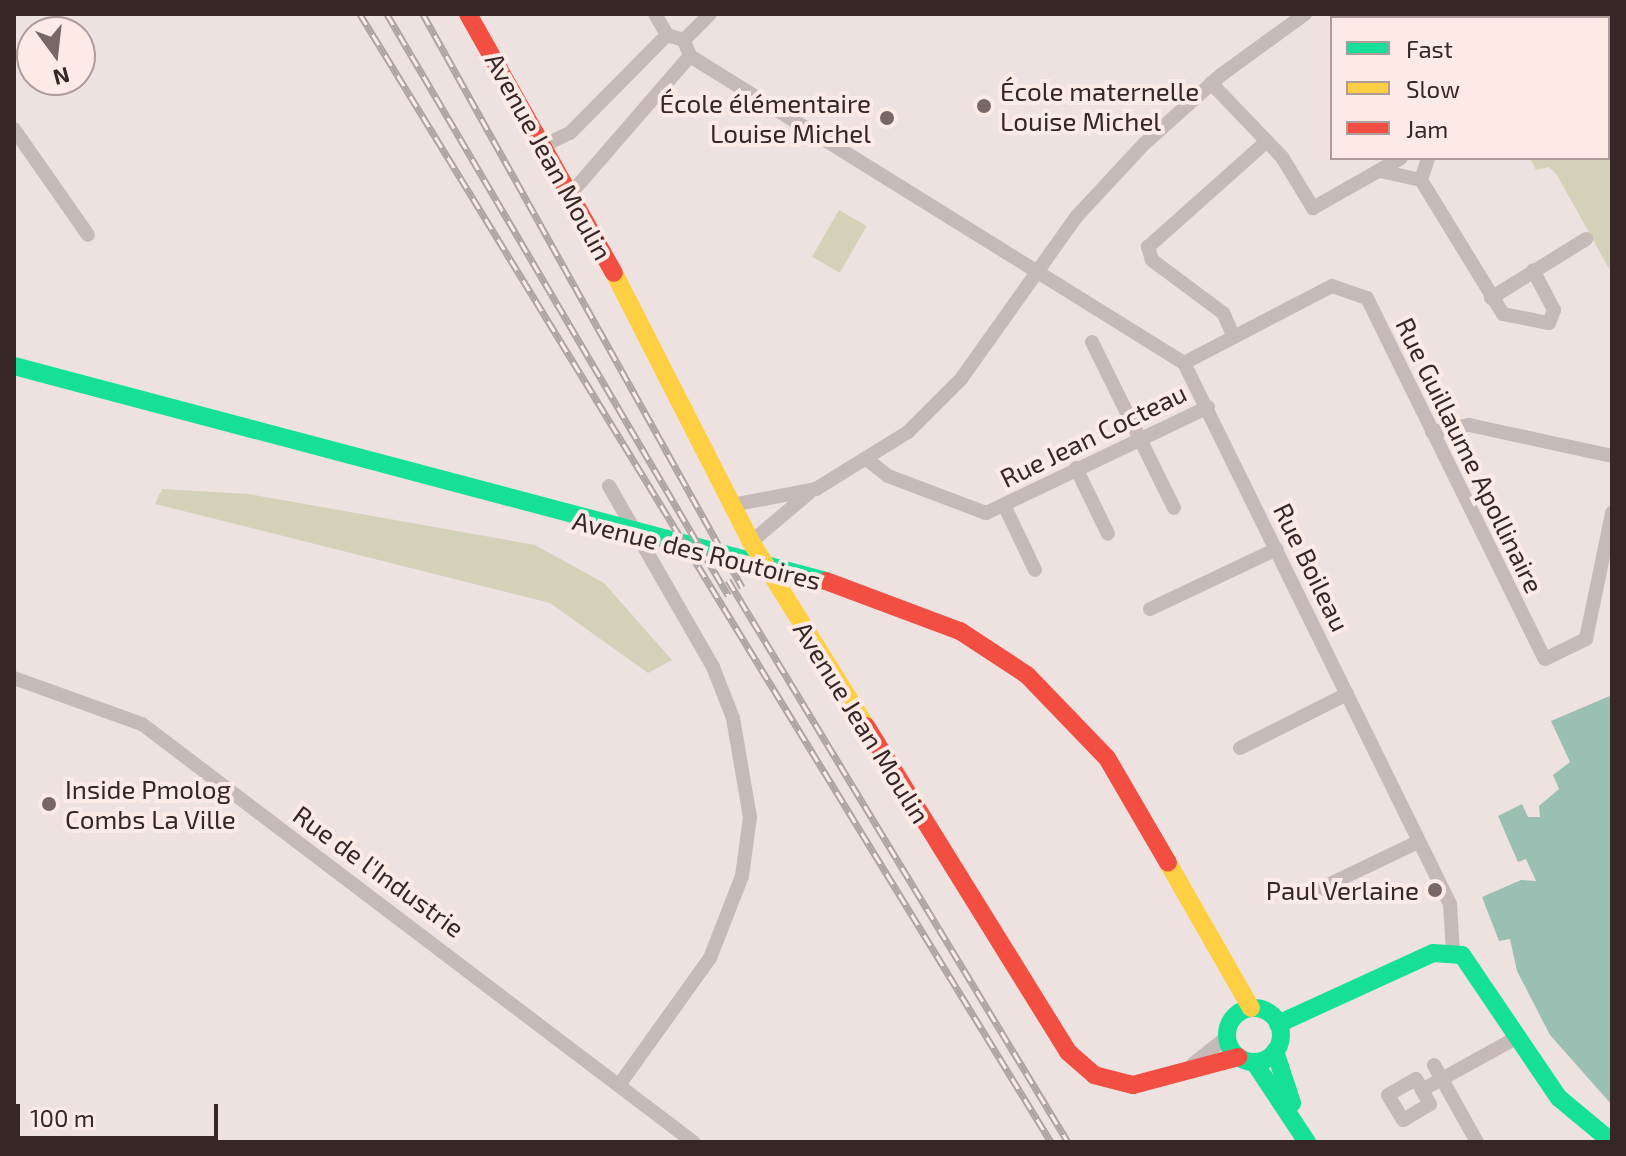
<!DOCTYPE html>
<meta charset="utf-8">
<style>
body{margin:0}
#map{position:relative;width:1626px;height:1156px;overflow:hidden;background:#ede2df;font-family:"Exo 2",sans-serif}
div>[style]{position:absolute}
.green>*{inset:0;background:#d5d1b8;transform-origin:0 0}
.water>*{inset:0;background:#9ac0b4}
.street>*{height:14px;margin:-7px;padding:0 7px;transform-origin:7px;border-radius:7px;background:#c6bab8}
.fast>*{height:18px;margin:-9px;padding:0 9px;transform-origin:9px;border-radius:9px;background:#16e098}
.fast>.ring{margin:-9px;padding:0;box-sizing:content-box;background:none;border:18px solid #16e098;border-radius:50%}
.slow>*{height:18px;margin:-9px;padding:0 9px;transform-origin:9px;border-radius:9px;background:#ffcf43}
.jam>*{height:18px;margin:-9px;padding:0 9px;transform-origin:9px;border-radius:9px;background:#f24e42}
.rail>*{height:7px;margin-top:-3.5px;transform-origin:0;background:repeating-linear-gradient(90deg,#fbeae5 0 12px,#ada4a3 0 24px);box-sizing:border-box;border-block:2px solid #ada4a3}
.dots>*{width:22px;height:22px;translate:-50% -50%;box-sizing:border-box;border:4px solid #fbeae5;border-radius:50%}
span{translate:-50% -50%;white-space:nowrap;text-align:center;line-height:1.15;-webkit-text-stroke:8px #fbeae5;paint-order:stroke}
.poi-label{font-size:26px;color:#372626}
.left{translate:0 -50%;text-align:left}
.right{translate:-100% -50%;text-align:right}
.street-label{font-size:26px;color:#372626}
.frame{position:absolute;inset:0;border:16px solid #372626;pointer-events:none}
.legend{position:absolute;left:1330px;top:16px;width:280px;height:144px;box-sizing:border-box;background:#fbeae5;border:2px solid #ad9c99;margin:0;padding:10px 14px;list-style:none;font-size:24px;color:#372626}
.legend li{display:flex;align-items:center;gap:16px;height:40px}
.legend b{width:40px;border:2px solid #ad9c99}
.north{position:absolute;left:16px;top:16px;width:80px;height:80px;box-sizing:border-box;background:#fbeae5;border:2px solid #ad9c99;border-radius:50%;rotate:165deg;font-size:22px;font-weight:700;line-height:32px;text-align:center;color:#372626}
.north::after{content:'';display:block;margin:auto;width:28px;height:36px;background:#776867;clip-path:polygon(50% 0,100% 100%,50% 72%,0 100%)}
.scale{position:absolute;left:16px;top:1104px;width:202px;height:36px;box-sizing:border-box;border:4px solid #372626;border-top:0;padding-left:10px;font-size:24px;line-height:28px;white-space:nowrap;color:#372626;-webkit-text-stroke:6px #fbeae5;paint-order:stroke}
</style>
<div id="map">
<div class="green">
<i style="clip-path:polygon(1608px 111px,1612px 115px,1612px 274px,1557px 175px,1549px 167px,1536px 170px,1531px 160px,1608px 158px)"></i>
<i style="left:839px;top:210px;width:32px;height:54px;rotate:30deg"></i>
<i style="clip-path:polygon(162px 489px,249px 494px,535px 545px,604px 583px,672px 660px,648px 673px,550px 603px,155px 504px)"></i>
</div>
<div class="water">
<i style="clip-path:polygon(1612px 695px,1612px 1105px,1550px 1035px,1517px 971px,1510px 939px,1499px 941px,1482px 897px,1521px 880px,1536px 881px,1526px 859px,1518px 862px,1498px 816px,1522px 804px,1528px 817px,1540px 817px,1539px 806px,1559px 789px,1553px 775px,1570px 762px,1551px 721px)"></i>
</div>
<div class="street">
<i style="left:655px;top:14px;width:24px;rotate:60deg"></i>
<i style="left:684px;top:40px;width:37px;rotate:-45deg"></i>
<i style="left:690px;top:56px;width:582px;rotate:31.86deg"></i>
<i style="left:1184px;top:363px;width:603px;rotate:63.82deg"></i>
<i style="left:1450px;top:904px;width:49px;rotate:86.5deg"></i>
<i style="left:1211px;top:83px;width:103px;rotate:46.2deg"></i>
<i style="left:1282px;top:157px;width:60px;rotate:58.7deg"></i>
<i style="left:1313px;top:208px;width:101px;rotate:-29.6deg"></i>
<i style="left:14px;top:129px;width:129px;rotate:55.1deg"></i>
<i style="left:547px;top:144px;width:25px;rotate:-26deg"></i>
<i style="left:570px;top:133px;width:138px;rotate:-45.3deg"></i>
<i style="left:1380px;top:171px;width:42px;rotate:12.4deg"></i>
<i style="left:1421px;top:180px;width:157px;rotate:58.5deg"></i>
<i style="left:1503px;top:314px;width:47px;rotate:11.1deg"></i>
<i style="left:1549px;top:323px;width:14px;rotate:-69deg"></i>
<i style="left:1554px;top:310px;width:45px;rotate:-117.7deg"></i>
<i style="left:1421px;top:180px;width:23px;rotate:-72deg"></i>
<i style="left:573px;top:191px;width:179px;rotate:-49.1deg"></i>
<i style="left:690px;top:56px;width:17px;rotate:-111deg"></i>
<i style="left:684px;top:40px;width:18px;rotate:-164deg"></i>
<i style="left:1491px;top:298px;width:112px;rotate:-31.8deg"></i>
<i style="left:1233px;top:335px;width:24px;rotate:-114deg"></i>
<i style="left:1223px;top:313px;width:89px;rotate:-143.3deg"></i>
<i style="left:1152px;top:260px;width:14px;rotate:-107deg"></i>
<i style="left:1148px;top:247px;width:159px;rotate:-41.7deg"></i>
<i style="left:1092px;top:342px;width:185px;rotate:63.7deg"></i>
<i style="left:1184px;top:363px;width:167px;rotate:-27.5deg"></i>
<i style="left:1332px;top:286px;width:37px;rotate:19deg"></i>
<i style="left:1367px;top:298px;width:402px;rotate:63.8deg"></i>
<i style="left:1545px;top:659px;width:46px;rotate:-26deg"></i>
<i style="left:1586px;top:639px;width:129px;rotate:-78.3deg"></i>
<i style="left:1432px;top:432px;width:38px;rotate:-11deg"></i>
<i style="left:1469px;top:425px;width:146px;rotate:12.2deg"></i>
<i style="left:868px;top:460px;width:26px;rotate:39deg"></i>
<i style="left:888px;top:476px;width:105px;rotate:20.7deg"></i>
<i style="left:986px;top:513px;width:246px;rotate:-25.5deg"></i>
<i style="left:1076px;top:468px;width:73px;rotate:64.1deg"></i>
<i style="left:609px;top:486px;width:209px;rotate:60.1deg"></i>
<i style="left:713px;top:667px;width:55px;rotate:68.6deg"></i>
<i style="left:733px;top:718px;width:100px;rotate:80.3deg"></i>
<i style="left:750px;top:817px;width:60px;rotate:97.7deg"></i>
<i style="left:742px;top:876px;width:88px;rotate:111.3deg"></i>
<i style="left:710px;top:958px;width:151px;rotate:125.6deg"></i>
<i style="left:732px;top:505px;width:86px;rotate:-10.8deg"></i>
<i style="left:816px;top:489px;width:108px;rotate:-31.8deg"></i>
<i style="left:908px;top:432px;width:75px;rotate:-45deg"></i>
<i style="left:961px;top:379px;width:200px;rotate:-54.6deg"></i>
<i style="left:1077px;top:216px;width:98px;rotate:-47.1deg"></i>
<i style="left:1144px;top:144px;width:103px;rotate:-41.9deg"></i>
<i style="left:1221px;top:75px;width:104px;rotate:-36deg"></i>
<i style="left:1004px;top:505px;width:72px;rotate:64.5deg"></i>
<i style="left:751px;top:542px;width:76px;rotate:-40.2deg"></i>
<i style="left:1150px;top:609px;width:140px;rotate:-25.3deg"></i>
<i style="left:14px;top:678px;width:136px;rotate:19.8deg"></i>
<i style="left:142px;top:724px;width:692px;rotate:37.18deg"></i>
<i style="left:1240px;top:748px;width:120px;rotate:-26.8deg"></i>
<i style="left:1309px;top:894px;width:121px;rotate:-25.5deg"></i>
<i style="left:1193px;top:1064px;width:43px;rotate:-38.5deg"></i>
<i style="left:1434px;top:1065px;width:88px;rotate:60.8deg"></i>
<i style="left:1416px;top:1079px;width:29px;rotate:61deg"></i>
<i style="left:1430px;top:1104px;width:31px;rotate:149deg"></i>
<i style="left:1403px;top:1120px;width:29px;rotate:-121deg"></i>
<i style="left:1388px;top:1095px;width:32px;rotate:-30deg"></i>
<i style="left:1422px;top:1090px;width:107px;rotate:-29deg"></i>
</div>
<div class="fast">
<i style="left:14px;top:366px;width:840px;rotate:14.83deg"></i>
<i class="ring" style="left:1227px;top:1008px;width:36px;height:36px"></i>
<i style="left:1278px;top:1024px;width:170px;rotate:-24.6deg"></i>
<i style="left:1433px;top:953px;width:29px;rotate:4deg"></i>
<i style="left:1462px;top:955px;width:173px;rotate:55.9deg"></i>
<i style="left:1559px;top:1098px;width:69px;rotate:39.7deg"></i>
<i style="left:1275px;top:1051px;width:55px;rotate:71.9deg"></i>
<i style="left:1254px;top:1062px;width:96px;rotate:56.5deg"></i>
</div>
<div class="slow">
<i style="left:614px;top:273px;width:302px;rotate:63deg"></i>
<i style="left:751px;top:542px;width:217px;rotate:58deg"></i>
<i style="left:1168px;top:863px;width:167px;rotate:60.2deg"></i>
</div>
<div class="jam">
<i style="left:468px;top:14px;width:297px;rotate:60.6deg"></i>
<i style="left:826px;top:581px;width:143px;rotate:20.5deg"></i>
<i style="left:960px;top:631px;width:80px;rotate:33.3deg"></i>
<i style="left:1027px;top:675px;width:115px;rotate:46.1deg"></i>
<i style="left:1107px;top:758px;width:121px;rotate:59.8deg"></i>
<i style="left:866px;top:726px;width:384px;rotate:58.2deg"></i>
<i style="left:1068px;top:1052px;width:35px;rotate:41deg"></i>
<i style="left:1094px;top:1075px;width:40px;rotate:14.4deg"></i>
<i style="left:1133px;top:1085px;width:109px;rotate:-14.9deg"></i>
</div>
<div class="rail">
<i style="left:360px;top:14px;width:1323px;rotate:58.51deg"></i>
<i style="left:387px;top:14px;width:674px;rotate:59.59deg"></i>
<i style="left:423px;top:14px;width:656px;rotate:60.89deg"></i>
<i style="left:728px;top:580px;width:657px;rotate:58.83deg"></i>
</div>
<div class="dots">
<i style="left:984px;top:106px;background:#776867"></i>
<i style="left:887px;top:118px;background:#776867"></i>
<i style="left:49px;top:804px;background:#776867"></i>
<i style="left:1435px;top:890px;background:#776867"></i>
</div>
<div class="poi-label">
<span class="left" style="left:1000px;top:106px">École maternelle<br>Louise Michel</span>
<span class="right" style="left:871px;top:118px">École élémentaire<br>Louise Michel</span>
<span class="left" style="left:65px;top:804px">Inside Pmolog<br>Combs La Ville</span>
<span class="right" style="left:1419px;top:890px">Paul Verlaine</span>
</div>
<div class="street-label">
<span style="left:549px;top:156px;rotate:61deg">Avenue Jean Moulin</span>
<span style="left:1093px;top:435px;rotate:-26deg">Rue Jean Cocteau</span>
<span style="left:1470px;top:455px;rotate:64deg">Rue Guillaume Apollinaire</span>
<span style="left:697px;top:550px;rotate:14deg">Avenue des Routoires</span>
<span style="left:1312px;top:567px;rotate:64deg">Rue Boileau</span>
<span style="left:862px;top:722px;rotate:58deg">Avenue Jean Moulin</span>
<span style="left:379px;top:871px;rotate:36deg">Rue de l'Industrie</span>
</div>
<div class="frame"></div>
<ul class="legend">
<li><b style="height:10px;background:#16e098"></b>Fast</li>
<li><b style="height:10px;background:#ffcf43"></b>Slow</li>
<li><b style="height:10px;background:#f24e42"></b>Jam</li>
</ul>
<div class="north">N</div>
<div class="scale">100 m</div>
</div>
